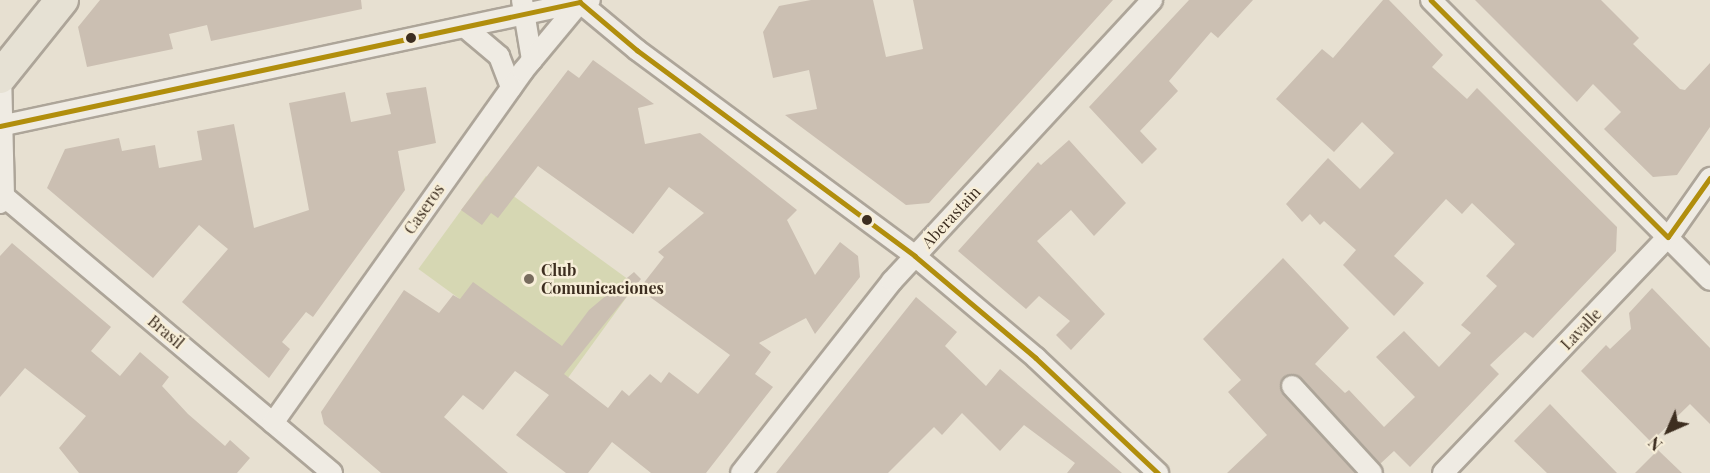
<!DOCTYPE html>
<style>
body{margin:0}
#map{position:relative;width:1710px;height:473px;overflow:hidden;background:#e7e0d1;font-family:"Playfair Display",serif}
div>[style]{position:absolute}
.green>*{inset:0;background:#d6d7b3;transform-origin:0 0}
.building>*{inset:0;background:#cbbfb2}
.roads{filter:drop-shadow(2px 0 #ada599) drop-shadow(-2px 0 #ada599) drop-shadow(0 2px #ada599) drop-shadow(0 -2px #ada599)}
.street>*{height:20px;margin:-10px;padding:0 10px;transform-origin:10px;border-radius:10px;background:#efebe3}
.primary>*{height:32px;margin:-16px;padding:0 16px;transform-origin:16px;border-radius:16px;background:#e6e1d4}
.bus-1>*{height:4.5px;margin:-2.25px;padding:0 2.25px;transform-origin:2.25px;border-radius:2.25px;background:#b18e0d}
.dots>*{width:16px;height:16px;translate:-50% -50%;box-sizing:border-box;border:3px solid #f7eed8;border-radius:50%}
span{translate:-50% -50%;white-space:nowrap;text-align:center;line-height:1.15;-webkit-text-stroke:5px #f7eed8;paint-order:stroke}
.street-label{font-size:16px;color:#3d2e20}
.poi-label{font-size:16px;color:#3d2e20;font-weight:700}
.left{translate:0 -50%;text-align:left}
.north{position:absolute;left:1638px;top:401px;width:60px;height:60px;-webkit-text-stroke:4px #f7eed8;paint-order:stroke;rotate:225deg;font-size:16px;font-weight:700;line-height:24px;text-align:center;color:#3d2e20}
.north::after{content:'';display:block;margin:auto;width:21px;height:27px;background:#3d2e20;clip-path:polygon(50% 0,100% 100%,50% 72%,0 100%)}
</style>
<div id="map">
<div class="green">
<i style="left:486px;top:176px;width:185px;height:115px;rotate:36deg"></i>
</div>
<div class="building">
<i style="clip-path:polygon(100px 0,361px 0,362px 9px,211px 41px,207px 25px,169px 34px,173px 49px,87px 67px,78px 27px)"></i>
<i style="clip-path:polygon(811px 0,873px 0,886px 57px,923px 49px,913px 0,1113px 0,929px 203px,906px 205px,785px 115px,817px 109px,809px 70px,773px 78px,763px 32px,779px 6px)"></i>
<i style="clip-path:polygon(1189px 0,1253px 0,1218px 38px,1211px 32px,1169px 81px,1178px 91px,1140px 131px,1157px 149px,1142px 164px,1089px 107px)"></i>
<i style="clip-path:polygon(1383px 0,1389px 0,1443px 55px,1432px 67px,1467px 99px,1477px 88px,1617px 227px,1616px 251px,1533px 338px,1525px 332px,1490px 365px,1499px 374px,1410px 467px,1394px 451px,1380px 464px,1301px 378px,1290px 374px,1281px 382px,1283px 394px,1356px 473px,1227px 473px,1267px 435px,1228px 392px,1241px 380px,1203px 339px,1283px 258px,1349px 328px,1315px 364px,1345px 393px,1349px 390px,1384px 427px,1415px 397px,1376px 357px,1404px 331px,1439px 367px,1471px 333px,1461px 325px,1497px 286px,1486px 276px,1515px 244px,1472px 203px,1462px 214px,1446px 199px,1394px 256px,1424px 283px,1394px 316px,1343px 265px,1356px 250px,1324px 221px,1320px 225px,1310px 214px,1302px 222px,1286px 204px,1328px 158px,1360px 189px,1394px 153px,1362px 122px,1334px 152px,1276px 99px,1322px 49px,1333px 58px)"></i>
<i style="clip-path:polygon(1475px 0,1601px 0,1639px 38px,1633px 44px,1680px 89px,1685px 90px,1710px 63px,1710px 127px,1677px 175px,1653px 177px,1604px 129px,1621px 112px,1593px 84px,1577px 102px)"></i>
<i style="clip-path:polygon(593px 60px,654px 104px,638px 108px,645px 144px,700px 133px,797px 210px,787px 220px,815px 275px,840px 242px,858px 256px,860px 277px,815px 334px,806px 318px,759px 343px,771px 352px,755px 374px,773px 387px,706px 473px,651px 473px,612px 442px,588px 473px,566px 473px,516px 435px,549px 395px,515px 371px,483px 410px,463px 395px,444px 417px,508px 473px,381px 473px,324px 424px,321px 412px,404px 290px,439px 313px,453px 295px,460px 299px,473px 282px,562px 346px,589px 310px,634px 272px,641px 279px,564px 374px,608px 408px,622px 390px,629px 396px,650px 374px,661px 383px,669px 372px,698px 394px,730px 355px,639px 289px,664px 257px,658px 252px,704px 213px,669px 187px,633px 234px,538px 166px,498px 218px,491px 213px,482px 225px,461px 210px,568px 70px,579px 78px)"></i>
<i style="clip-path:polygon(426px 87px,436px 143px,398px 151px,405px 190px,313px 317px,306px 312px,282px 342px,290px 349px,269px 378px,182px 302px,228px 249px,199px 225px,153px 278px,47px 188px,65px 149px,119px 138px,122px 151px,155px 145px,159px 168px,202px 160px,197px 131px,234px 124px,254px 228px,309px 210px,289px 103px,345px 92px,351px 122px,391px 114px,386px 93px)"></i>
<i style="clip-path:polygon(1069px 140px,1126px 203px,1094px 236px,1071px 210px,1037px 241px,1105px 314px,1071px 350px,1056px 335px,1070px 321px,1039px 296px,1026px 309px,958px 251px,1038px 162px,1041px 165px)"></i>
<i style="clip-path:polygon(12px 243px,111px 327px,91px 351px,120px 376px,140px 352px,169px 377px,162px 386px,188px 414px,225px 446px,230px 440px,250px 458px,237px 473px,79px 473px,59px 448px,86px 416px,25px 368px,0 397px,0 256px)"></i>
<i style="clip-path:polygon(1652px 288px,1710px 348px,1710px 424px,1690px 404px,1651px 442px,1581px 371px,1606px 345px,1610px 349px,1631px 329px,1629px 313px)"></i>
<i style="clip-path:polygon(916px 297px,957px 332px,945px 346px,986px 386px,1000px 369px,1122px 473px,1067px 473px,1075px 463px,1024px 425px,1000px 451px,962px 413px,942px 435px,934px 427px,888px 473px,776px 473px)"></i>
<i style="clip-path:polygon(1550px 404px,1575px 430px,1617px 473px,1547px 473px,1514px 441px)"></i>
<i style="clip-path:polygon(1658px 450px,1682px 473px,1635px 473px)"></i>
</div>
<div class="roads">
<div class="street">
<i style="left:522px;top:0;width:61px;rotate:80.5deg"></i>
<i style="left:577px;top:0;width:78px;rotate:39.8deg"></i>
<i style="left:637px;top:50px;width:346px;rotate:36.5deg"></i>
<i style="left:915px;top:256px;width:158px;rotate:40.1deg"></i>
<i style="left:1036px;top:358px;width:168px;rotate:43.3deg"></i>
<i style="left:1431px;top:0;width:395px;rotate:45.1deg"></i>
<i style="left:467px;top:29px;width:42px;rotate:40.2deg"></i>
<i style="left:499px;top:56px;width:34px;rotate:69deg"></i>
<i style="left:0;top:126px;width:603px;rotate:-12.05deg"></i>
<i style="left:0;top:193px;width:434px;rotate:40.1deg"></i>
<i style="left:0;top:203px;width:8px;rotate:-60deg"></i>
<i style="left:4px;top:196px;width:120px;rotate:-91.4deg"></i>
<i style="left:1292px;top:386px;width:118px;rotate:47.4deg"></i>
<i style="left:273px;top:423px;width:432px;rotate:-54.6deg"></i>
<i style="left:523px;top:71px;width:92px;rotate:-50.3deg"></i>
<i style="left:741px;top:473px;width:244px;rotate:-51.8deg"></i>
<i style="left:892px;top:281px;width:383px;rotate:-47.2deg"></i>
<i style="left:1443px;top:473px;width:329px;rotate:-46.4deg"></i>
<i style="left:1670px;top:235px;width:70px;rotate:-54.9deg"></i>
</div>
<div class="primary">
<i style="left:0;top:77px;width:99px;rotate:-51.2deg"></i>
</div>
</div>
<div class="bus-1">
<i style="left:1431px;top:0;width:335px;rotate:45deg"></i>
<i style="left:1668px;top:237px;width:72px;rotate:-54.6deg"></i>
<i style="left:0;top:126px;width:593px;rotate:-12.07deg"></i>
<i style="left:580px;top:2px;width:75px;rotate:40.1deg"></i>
<i style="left:637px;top:50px;width:346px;rotate:36.5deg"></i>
<i style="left:915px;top:256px;width:158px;rotate:40.1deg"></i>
<i style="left:1036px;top:358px;width:168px;rotate:43.3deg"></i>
</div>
<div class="dots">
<i style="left:411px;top:38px;background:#3d2e20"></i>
<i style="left:867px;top:220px;background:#3d2e20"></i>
<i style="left:529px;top:279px;background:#786c5e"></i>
</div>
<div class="street-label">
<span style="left:424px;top:209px;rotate:-55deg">Caseros</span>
<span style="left:951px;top:217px;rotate:-47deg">Aberastain</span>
<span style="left:1581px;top:329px;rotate:-46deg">Lavalle</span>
<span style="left:166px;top:332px;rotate:40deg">Brasil</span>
</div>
<div class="poi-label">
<span class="left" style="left:541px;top:279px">Club<br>Comunicaciones</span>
</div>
<div class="north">N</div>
</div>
